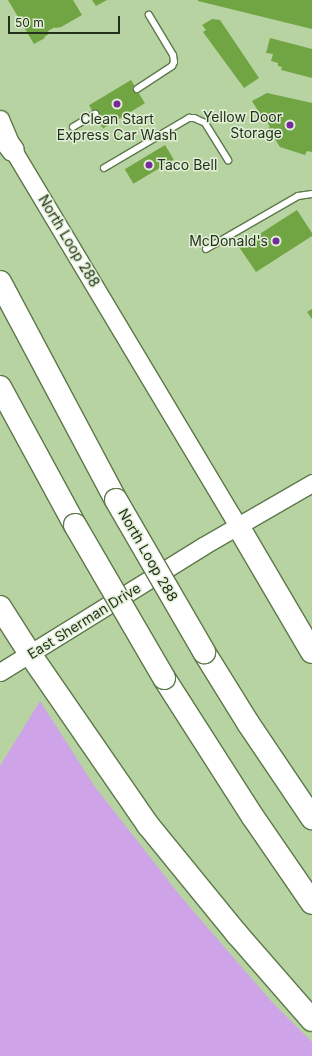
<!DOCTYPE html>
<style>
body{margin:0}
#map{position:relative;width:312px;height:1056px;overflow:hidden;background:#b6d3a1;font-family:Inter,sans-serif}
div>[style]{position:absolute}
.green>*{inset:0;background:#cea3e7}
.building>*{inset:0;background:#71a543;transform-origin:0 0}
.roads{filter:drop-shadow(1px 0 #5d784a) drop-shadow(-1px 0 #5d784a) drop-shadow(0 1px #5d784a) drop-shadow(0 -1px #5d784a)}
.lane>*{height:6px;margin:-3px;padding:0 3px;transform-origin:3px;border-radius:3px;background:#fff}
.secondary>*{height:17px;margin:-8.5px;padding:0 8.5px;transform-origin:8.5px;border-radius:8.5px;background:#fff}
.highway>*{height:22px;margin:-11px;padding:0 11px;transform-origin:11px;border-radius:11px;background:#fff}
.bridges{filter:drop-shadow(1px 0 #5d784a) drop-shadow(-1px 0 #5d784a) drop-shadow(0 1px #5d784a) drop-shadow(0 -1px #5d784a)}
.highway-bridge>*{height:22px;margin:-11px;padding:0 11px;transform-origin:11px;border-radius:11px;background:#fff}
.dots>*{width:11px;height:11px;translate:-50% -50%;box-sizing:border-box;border:2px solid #e0efd5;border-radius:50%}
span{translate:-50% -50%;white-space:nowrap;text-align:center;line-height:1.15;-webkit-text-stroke:3px #e0efd5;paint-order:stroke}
.poi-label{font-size:14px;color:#25301c}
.right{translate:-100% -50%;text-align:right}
.left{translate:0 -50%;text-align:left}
.street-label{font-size:14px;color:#25301c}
.scale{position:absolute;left:8px;top:16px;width:112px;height:18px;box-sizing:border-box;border:2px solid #25301c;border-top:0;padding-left:5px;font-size:12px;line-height:14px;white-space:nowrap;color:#25301c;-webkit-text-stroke:3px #e0efd5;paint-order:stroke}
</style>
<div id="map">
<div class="green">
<i style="clip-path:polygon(40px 701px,95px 787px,182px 898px,271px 1001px,312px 1042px,312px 1056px,0 1056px,0 766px)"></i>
</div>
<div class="building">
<i style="clip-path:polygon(8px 0,73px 0,82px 15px,61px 27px,55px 28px,55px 27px,48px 31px,49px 34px,44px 37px,45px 38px,34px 44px)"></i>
<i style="clip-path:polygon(92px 0,107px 0,96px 6px)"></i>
<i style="clip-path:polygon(198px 0,312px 0,312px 29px,198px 1px)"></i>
<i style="clip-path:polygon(212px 19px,220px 20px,259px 78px,244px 88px,203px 32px,206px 30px,202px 25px)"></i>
<i style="clip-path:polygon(270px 38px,312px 49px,312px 78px,281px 70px,282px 67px,278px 66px,278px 63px,271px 61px,273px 54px,266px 53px)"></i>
<i style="left:131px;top:80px;width:27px;height:49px;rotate:59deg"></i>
<i style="clip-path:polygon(267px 93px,312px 103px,312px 152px,307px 151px,305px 155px,280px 147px,268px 128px,270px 127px,267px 122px,265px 122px,252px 101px)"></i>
<i style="left:165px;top:145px;width:17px;height:47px;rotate:59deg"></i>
<i style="clip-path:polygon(297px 210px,312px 233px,312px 236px,256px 272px,239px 247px)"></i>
<i style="clip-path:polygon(312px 309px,312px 319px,307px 312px)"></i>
</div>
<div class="roads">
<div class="lane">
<i style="left:137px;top:89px;width:42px;rotate:-33.3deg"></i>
<i style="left:172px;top:66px;width:4px;rotate:-63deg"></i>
<i style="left:174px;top:62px;width:7px;rotate:-98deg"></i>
<i style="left:173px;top:55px;width:47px;rotate:-121deg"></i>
<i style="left:73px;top:127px;width:26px;rotate:-31deg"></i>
<i style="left:104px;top:168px;width:99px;rotate:-30.5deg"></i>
<i style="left:189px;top:118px;width:5px"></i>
<i style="left:194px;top:118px;width:12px;rotate:24deg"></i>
<i style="left:205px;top:123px;width:44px;rotate:58.1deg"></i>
<i style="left:206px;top:249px;width:106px;rotate:-29.9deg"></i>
<i style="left:298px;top:196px;width:14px;rotate:-8deg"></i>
</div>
<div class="secondary">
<i style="left:0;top:119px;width:34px;rotate:67deg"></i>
<i style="left:13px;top:150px;width:438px;rotate:59.1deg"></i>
<i style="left:0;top:672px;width:239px;rotate:-31.8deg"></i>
<i style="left:203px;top:546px;width:126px;rotate:-30deg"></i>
</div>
<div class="highway">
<i style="left:0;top:133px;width:21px;rotate:53deg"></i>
<i style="left:0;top:282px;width:247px;rotate:62deg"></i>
<i style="left:0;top:387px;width:157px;rotate:61.5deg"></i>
<i style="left:238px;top:526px;width:146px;rotate:59.6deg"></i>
<i style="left:0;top:607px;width:56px;rotate:57.4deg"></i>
<i style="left:30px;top:654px;width:208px;rotate:55.4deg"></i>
<i style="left:148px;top:825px;width:141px;rotate:50.8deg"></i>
<i style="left:237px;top:934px;width:114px;rotate:48.9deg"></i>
<i style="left:204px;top:652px;width:84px;rotate:58.2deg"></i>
<i style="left:248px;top:723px;width:115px;rotate:56deg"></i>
<i style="left:164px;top:678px;width:165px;rotate:57.4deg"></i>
<i style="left:253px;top:817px;width:104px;rotate:55.5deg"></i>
</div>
</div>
<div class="bridges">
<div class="highway-bridge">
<i style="left:116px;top:500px;width:176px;rotate:59.9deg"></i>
<i style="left:75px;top:525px;width:177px;rotate:59.8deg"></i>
</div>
</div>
<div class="dots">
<i style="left:117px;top:104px;background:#772a9c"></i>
<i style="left:290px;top:125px;background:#772a9c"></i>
<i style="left:149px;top:165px;background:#772a9c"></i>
<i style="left:276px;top:241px;background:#772a9c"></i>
</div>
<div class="poi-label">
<span class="right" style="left:282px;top:125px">Yellow Door<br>Storage</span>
<span style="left:117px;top:127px">Clean Start<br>Express Car Wash</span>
<span class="left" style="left:157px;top:165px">Taco Bell</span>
<span class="right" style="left:268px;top:241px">McDonald's</span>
</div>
<div class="street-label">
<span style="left:69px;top:241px;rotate:59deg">North Loop 288</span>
<span style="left:148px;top:555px;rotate:60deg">North Loop 288</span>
<span style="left:84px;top:621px;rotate:-32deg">East Sherman Drive</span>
</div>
<div class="scale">50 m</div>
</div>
